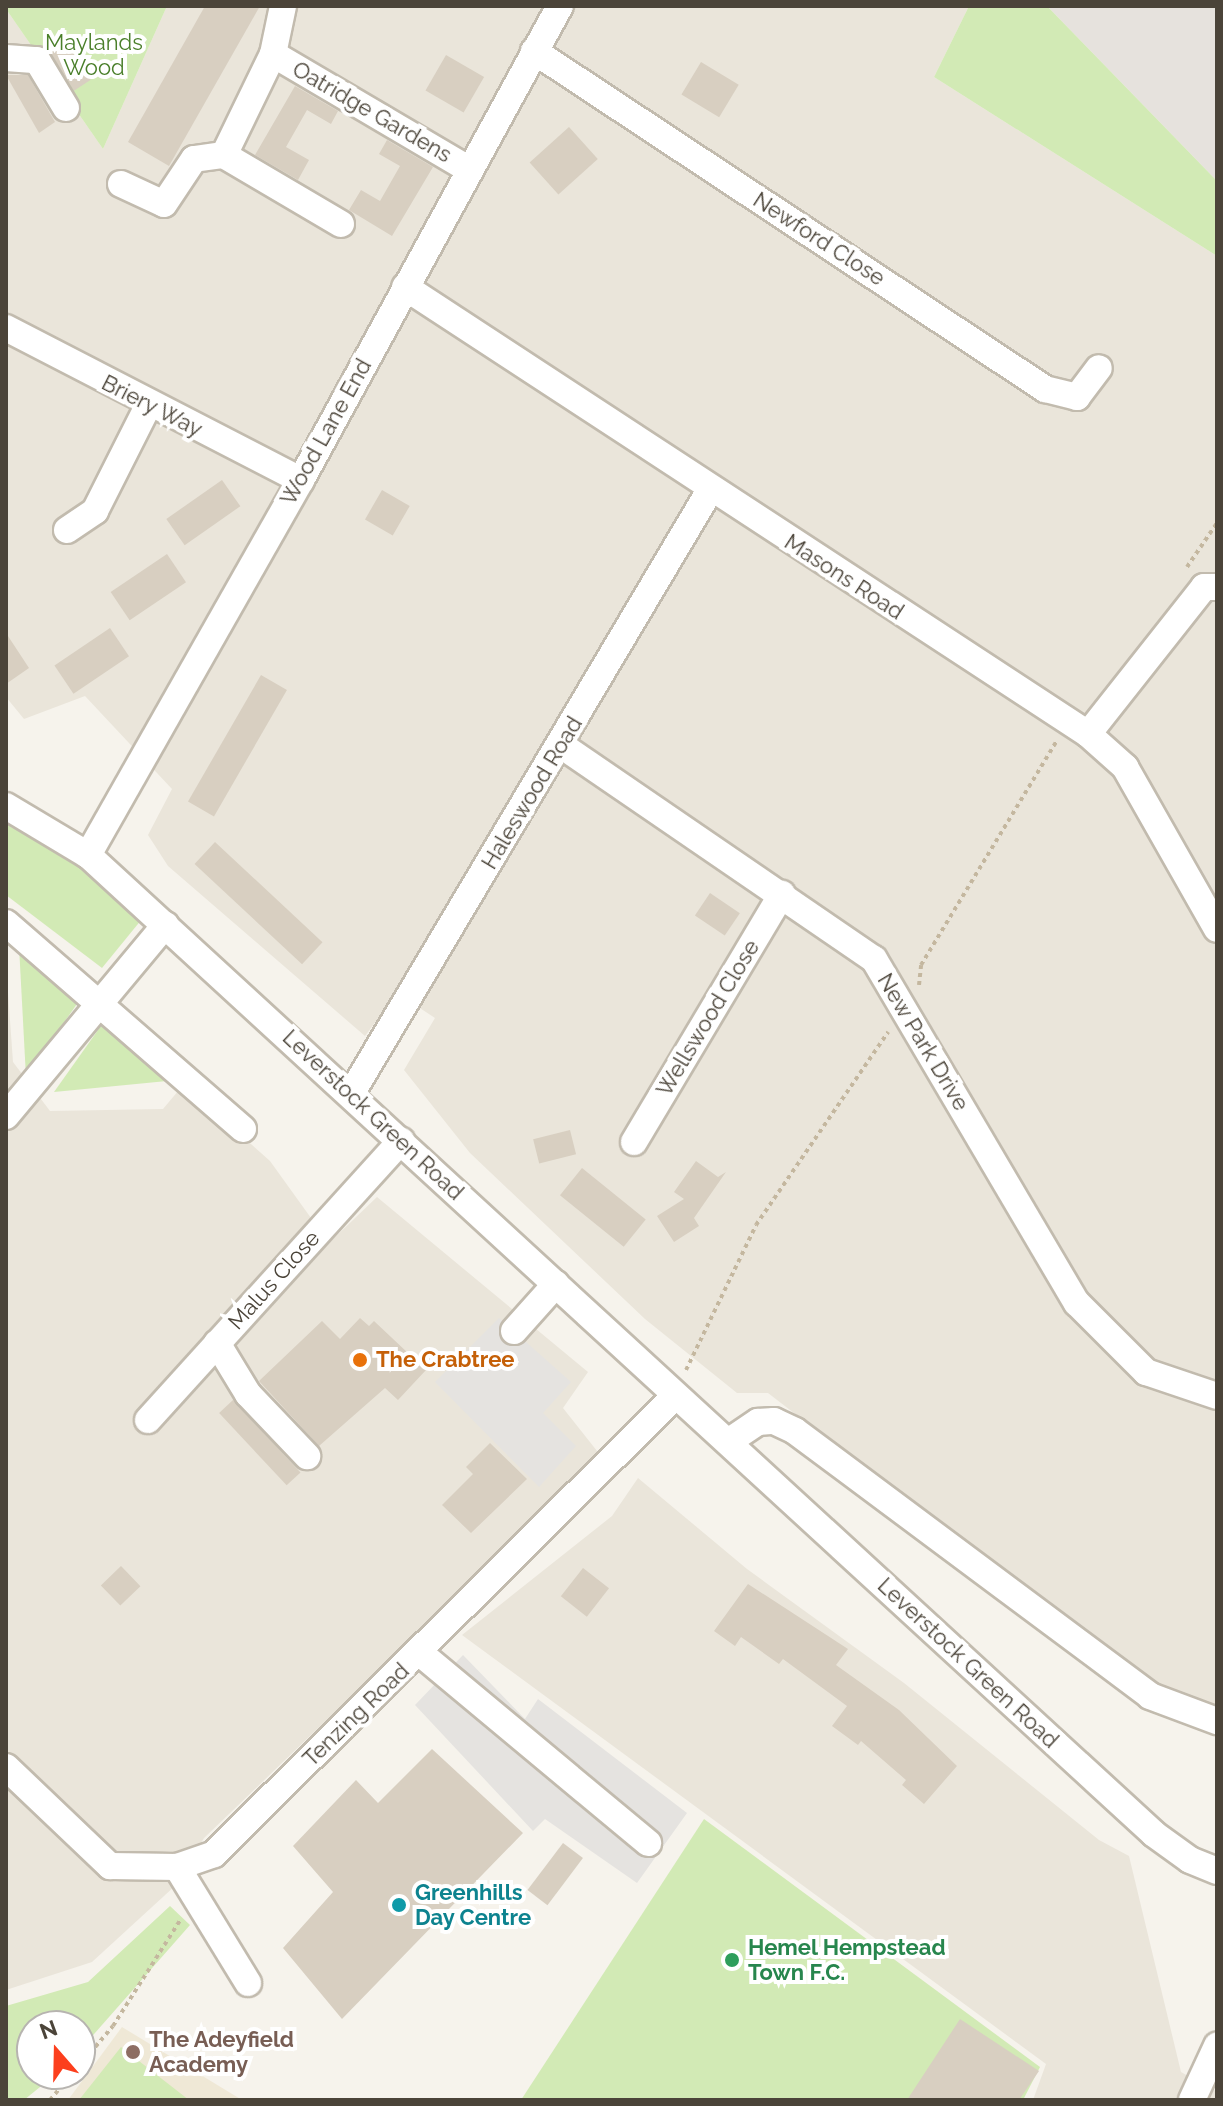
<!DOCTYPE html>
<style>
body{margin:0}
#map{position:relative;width:1223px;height:2106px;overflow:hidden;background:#f6f3ec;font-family:Raleway,sans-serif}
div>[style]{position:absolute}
.residential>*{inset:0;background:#eae5da}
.industrial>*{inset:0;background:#e6e2dd}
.education>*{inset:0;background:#efe8d6}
.green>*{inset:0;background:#d2eab5}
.parking>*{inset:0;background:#e5e3e0}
.building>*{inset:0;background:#d8cfc1;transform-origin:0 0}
.path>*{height:4px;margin-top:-2px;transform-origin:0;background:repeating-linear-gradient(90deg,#c4b79f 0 4px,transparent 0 8px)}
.roads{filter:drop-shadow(2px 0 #c2bbae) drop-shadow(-2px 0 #c2bbae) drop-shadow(0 2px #c2bbae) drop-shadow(0 -2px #c2bbae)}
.minor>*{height:26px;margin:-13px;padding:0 13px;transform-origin:13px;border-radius:13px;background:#fff}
.dots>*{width:22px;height:22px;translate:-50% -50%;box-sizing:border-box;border:4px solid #fff;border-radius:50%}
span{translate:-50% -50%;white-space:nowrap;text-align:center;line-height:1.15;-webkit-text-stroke:8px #fff;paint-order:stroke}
.park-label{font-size:22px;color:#4a7f2a}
.street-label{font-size:22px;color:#4b4439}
.food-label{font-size:22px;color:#c56008;font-weight:700}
.left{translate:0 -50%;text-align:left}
.culture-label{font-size:22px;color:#0d838f;font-weight:700}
.leisure-label{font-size:22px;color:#27864d;font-weight:700}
.education-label{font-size:22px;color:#785e54;font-weight:700}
.frame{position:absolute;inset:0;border:8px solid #4b4439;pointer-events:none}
.north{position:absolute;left:16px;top:2010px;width:80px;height:80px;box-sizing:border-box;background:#fff;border:2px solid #b7b4b0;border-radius:50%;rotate:340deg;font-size:22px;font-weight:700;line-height:32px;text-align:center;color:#4b4439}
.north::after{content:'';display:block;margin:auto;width:28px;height:36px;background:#fc3f1d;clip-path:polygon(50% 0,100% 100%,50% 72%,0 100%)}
</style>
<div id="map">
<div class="residential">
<i style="clip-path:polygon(167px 6px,969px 6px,934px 77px,1217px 256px,1217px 1708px,1142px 1681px,768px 1393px,737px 1393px,645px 1319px,470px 1153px,404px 1070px,435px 1018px,397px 993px,365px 1036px,168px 866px,148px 835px,172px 789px,85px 696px,24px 719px,6px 697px,6px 9px,103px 149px)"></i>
<i style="clip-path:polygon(6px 964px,13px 1062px,50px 1111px,163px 1109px,184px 1084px,270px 1161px,311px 1218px,291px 1248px,307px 1264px,377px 1197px,588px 1372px,563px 1408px,601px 1456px,204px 1838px,176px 1885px,92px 1962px,6px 1990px)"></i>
<i style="clip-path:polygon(638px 1478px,747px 1569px,904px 1683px,1099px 1840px,1129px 1856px,1181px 2072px,1214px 2091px,1217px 2085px,1217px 2100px,1033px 2100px,1046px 2064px,462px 1635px,612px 1516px)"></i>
</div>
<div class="industrial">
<i style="clip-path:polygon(1047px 6px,1217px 6px,1217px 181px)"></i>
</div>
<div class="education">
<i style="clip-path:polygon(122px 2027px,242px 2100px,68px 2100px)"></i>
</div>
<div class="green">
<i style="clip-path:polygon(6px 6px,167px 6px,103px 149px,6px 9px)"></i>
<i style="clip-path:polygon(969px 6px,1047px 6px,1217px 181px,1217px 256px,934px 77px)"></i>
<i style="clip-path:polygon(6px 818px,88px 865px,142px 919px,102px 968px,6px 895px)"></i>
<i style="clip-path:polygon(19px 946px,79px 1001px,26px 1077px)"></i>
<i style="clip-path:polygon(103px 1023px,167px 1081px,54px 1092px)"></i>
<i style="clip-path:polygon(704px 1819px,1040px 2067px,1023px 2100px,521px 2100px)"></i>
<i style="clip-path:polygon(170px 1906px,190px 1925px,80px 2050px,80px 2026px,32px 2026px,32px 2074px,56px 2074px,24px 2100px,6px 2100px,6px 2006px,88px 1982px)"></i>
<i style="clip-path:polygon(121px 2047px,189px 2100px,79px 2100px)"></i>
</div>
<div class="parking">
<i style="clip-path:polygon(499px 1318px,571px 1382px,543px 1413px,576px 1446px,539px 1487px,435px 1382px)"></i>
<i style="clip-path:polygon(463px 1655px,525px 1719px,538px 1699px,687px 1813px,637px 1883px,545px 1819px,533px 1831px,415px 1705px)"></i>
</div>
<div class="building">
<i style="clip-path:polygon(205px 6px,260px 6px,169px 166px,128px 142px)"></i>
<i style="left:63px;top:37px;width:51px;height:20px;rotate:57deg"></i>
<i style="left:446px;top:55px;width:44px;height:41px;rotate:30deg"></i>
<i style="left:701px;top:62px;width:44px;height:38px;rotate:31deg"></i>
<i style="clip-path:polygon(6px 75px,28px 75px,55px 122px,39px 133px)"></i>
<i style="clip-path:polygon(295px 86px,338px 111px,331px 124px,307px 110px,286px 147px,309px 160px,298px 180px,255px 155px)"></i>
<i style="left:569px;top:127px;width:43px;height:53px;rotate:48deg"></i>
<i style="clip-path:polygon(387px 140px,433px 167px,392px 236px,349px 210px,361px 190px,380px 201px,400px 166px,379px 154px)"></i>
<i style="left:222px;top:480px;width:32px;height:68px;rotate:55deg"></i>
<i style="left:382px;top:490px;width:32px;height:34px;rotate:30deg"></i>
<i style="left:167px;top:554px;width:34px;height:68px;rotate:56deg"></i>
<i style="left:110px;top:628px;width:34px;height:67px;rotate:56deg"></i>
<i style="clip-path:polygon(6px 633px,29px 668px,6px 684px)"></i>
<i style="left:261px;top:675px;width:30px;height:146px;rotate:30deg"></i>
<i style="left:215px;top:842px;width:147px;height:30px;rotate:43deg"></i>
<i style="left:710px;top:893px;width:36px;height:27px;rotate:34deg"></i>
<i style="left:570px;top:1130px;width:25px;height:38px;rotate:76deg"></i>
<i style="clip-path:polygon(696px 1161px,718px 1177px,726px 1172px,694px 1218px,699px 1226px,674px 1242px,657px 1216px,684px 1199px,674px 1192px)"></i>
<i style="left:582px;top:1168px;width:82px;height:35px;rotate:39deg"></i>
<i style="clip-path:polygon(360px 1318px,369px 1326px,374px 1321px,426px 1370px,398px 1400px,385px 1388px,319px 1446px,259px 1381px,322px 1321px,340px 1339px)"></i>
<i style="left:233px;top:1400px;width:99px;height:19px;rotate:47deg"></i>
<i style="clip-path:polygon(490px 1443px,527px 1479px,471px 1533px,442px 1505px,473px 1474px,466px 1467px)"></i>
<i style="left:121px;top:1566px;width:28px;height:28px;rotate:46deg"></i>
<i style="left:583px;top:1568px;width:33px;height:36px;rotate:38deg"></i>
<i style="clip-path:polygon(748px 1584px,848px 1649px,836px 1665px,899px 1710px,957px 1766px,924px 1804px,902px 1785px,906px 1780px,861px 1741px,858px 1745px,832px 1726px,847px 1706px,783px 1659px,779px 1664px,741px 1637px,735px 1646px,714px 1631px)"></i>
<i style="clip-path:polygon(432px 1749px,523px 1833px,342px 2019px,283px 1948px,333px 1892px,293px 1846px,356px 1780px,378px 1803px)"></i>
<i style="left:563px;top:1843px;width:25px;height:59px;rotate:37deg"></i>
<i style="clip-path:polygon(960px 2019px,1039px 2071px,1019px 2100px,907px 2100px)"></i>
</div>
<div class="path">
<i style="left:1187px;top:567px;width:53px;rotate:-55.7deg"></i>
<i style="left:919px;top:985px;width:20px;rotate:-84deg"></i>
<i style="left:921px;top:965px;width:263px;rotate:-58.8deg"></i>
<i style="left:686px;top:1370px;width:161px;rotate:-64.2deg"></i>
<i style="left:756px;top:1225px;width:234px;rotate:-55.6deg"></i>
<i style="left:80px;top:2065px;width:51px;rotate:-49.8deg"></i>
<i style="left:113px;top:2026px;width:127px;rotate:-57.6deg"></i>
<i style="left:50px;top:2100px;width:34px;rotate:-50deg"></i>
</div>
<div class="roads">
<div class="minor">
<i style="left:534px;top:51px;width:613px;rotate:33.48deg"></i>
<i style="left:1045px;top:389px;width:33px;rotate:14deg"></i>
<i style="left:1077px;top:397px;width:36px;rotate:-53deg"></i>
<i style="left:273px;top:54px;width:49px;rotate:-78.2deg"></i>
<i style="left:6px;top:58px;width:31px;rotate:4deg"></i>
<i style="left:37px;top:60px;width:56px;rotate:58.9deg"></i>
<i style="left:121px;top:184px;width:47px;rotate:24.9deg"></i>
<i style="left:164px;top:204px;width:54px;rotate:-56.3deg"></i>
<i style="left:194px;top:159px;width:30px;rotate:-8deg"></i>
<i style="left:341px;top:224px;width:136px;rotate:-149.5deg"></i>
<i style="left:224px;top:155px;width:112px;rotate:-64.1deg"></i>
<i style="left:273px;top:54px;width:229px;rotate:30.5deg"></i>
<i style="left:405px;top:287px;width:816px;rotate:33.2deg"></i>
<i style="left:1088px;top:734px;width:50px;rotate:41.7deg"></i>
<i style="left:1125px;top:767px;width:186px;rotate:60.4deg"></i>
<i style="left:6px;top:328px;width:332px;rotate:27.3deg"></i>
<i style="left:67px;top:530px;width:34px;rotate:-34deg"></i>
<i style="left:95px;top:511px;width:118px;rotate:-63.2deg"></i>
<i style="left:1088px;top:734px;width:187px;rotate:-51.7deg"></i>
<i style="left:1204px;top:587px;width:13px"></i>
<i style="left:561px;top:745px;width:379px;rotate:34.4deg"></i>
<i style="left:874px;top:959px;width:399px;rotate:59.5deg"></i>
<i style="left:1077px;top:1303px;width:98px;rotate:45deg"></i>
<i style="left:1146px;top:1372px;width:75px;rotate:18.7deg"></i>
<i style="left:6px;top:806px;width:96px;rotate:30.9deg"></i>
<i style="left:88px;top:855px;width:1447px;rotate:42.56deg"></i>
<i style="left:1154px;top:1834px;width:44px;rotate:35.8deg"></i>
<i style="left:1190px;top:1860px;width:29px;rotate:22deg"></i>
<i style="left:88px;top:855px;width:431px;rotate:-60.4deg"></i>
<i style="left:301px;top:480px;width:540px;rotate:-61.35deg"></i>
<i style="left:6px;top:923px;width:314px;rotate:41deg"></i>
<i style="left:351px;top:1094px;width:703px;rotate:-59.27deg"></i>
<i style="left:6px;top:1116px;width:249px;rotate:-50.2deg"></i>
<i style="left:634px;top:1142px;width:289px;rotate:-59.2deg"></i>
<i style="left:514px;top:1331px;width:63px;rotate:-48.2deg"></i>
<i style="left:217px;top:1343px;width:60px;rotate:58.7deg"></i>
<i style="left:248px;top:1394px;width:86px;rotate:46.4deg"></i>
<i style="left:148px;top:1420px;width:377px;rotate:-47.8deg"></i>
<i style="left:728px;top:1442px;width:36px;rotate:-34deg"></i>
<i style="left:758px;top:1422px;width:16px;rotate:-4deg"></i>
<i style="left:774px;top:1421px;width:23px;rotate:25deg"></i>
<i style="left:795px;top:1431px;width:443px;rotate:36.7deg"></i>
<i style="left:1150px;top:1696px;width:72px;rotate:20.5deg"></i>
<i style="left:420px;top:1653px;width:297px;rotate:39.8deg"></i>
<i style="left:6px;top:1767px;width:144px;rotate:43.6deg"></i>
<i style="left:110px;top:1866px;width:67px;rotate:0.9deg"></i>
<i style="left:177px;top:1867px;width:39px;rotate:-19deg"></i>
<i style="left:214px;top:1854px;width:648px;rotate:-44.81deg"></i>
<i style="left:177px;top:1867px;width:136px;rotate:58.5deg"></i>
<i style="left:1192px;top:2100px;width:60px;rotate:-65.2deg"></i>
</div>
</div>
<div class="dots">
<i style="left:360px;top:1360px;background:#e8710a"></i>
<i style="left:399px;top:1905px;background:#0f9aa8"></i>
<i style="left:732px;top:1960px;background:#2e9e5b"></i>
<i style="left:133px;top:2052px;background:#8d6e63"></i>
</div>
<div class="park-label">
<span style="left:94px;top:55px">Maylands<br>Wood</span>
</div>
<div class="street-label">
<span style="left:372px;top:112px;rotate:30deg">Oatridge Gardens</span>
<span style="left:819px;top:239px;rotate:33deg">Newford Close</span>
<span style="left:152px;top:406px;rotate:27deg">Briery Way</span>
<span style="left:326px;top:432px;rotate:-61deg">Wood Lane End</span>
<span style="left:844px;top:577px;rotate:33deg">Masons Road</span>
<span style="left:532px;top:793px;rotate:-59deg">Haleswood Road</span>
<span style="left:708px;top:1018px;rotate:-59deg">Wellswood Close</span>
<span style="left:923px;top:1042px;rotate:59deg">New Park Drive</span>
<span style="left:373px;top:1115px;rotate:43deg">Leverstock Green Road</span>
<span style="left:274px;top:1280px;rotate:-48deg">Malus Close</span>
<span style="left:968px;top:1663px;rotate:43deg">Leverstock Green Road</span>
<span style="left:356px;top:1715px;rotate:-44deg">Tenzing Road</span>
</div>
<div class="food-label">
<span class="left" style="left:376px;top:1360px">The Crabtree</span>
</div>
<div class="culture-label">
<span class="left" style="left:415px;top:1905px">Greenhills<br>Day Centre</span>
</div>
<div class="leisure-label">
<span class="left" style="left:748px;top:1960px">Hemel Hempstead<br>Town F.C.</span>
</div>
<div class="education-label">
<span class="left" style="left:149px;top:2052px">The Adeyfield<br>Academy</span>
</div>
<div class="frame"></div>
<div class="north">N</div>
</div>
